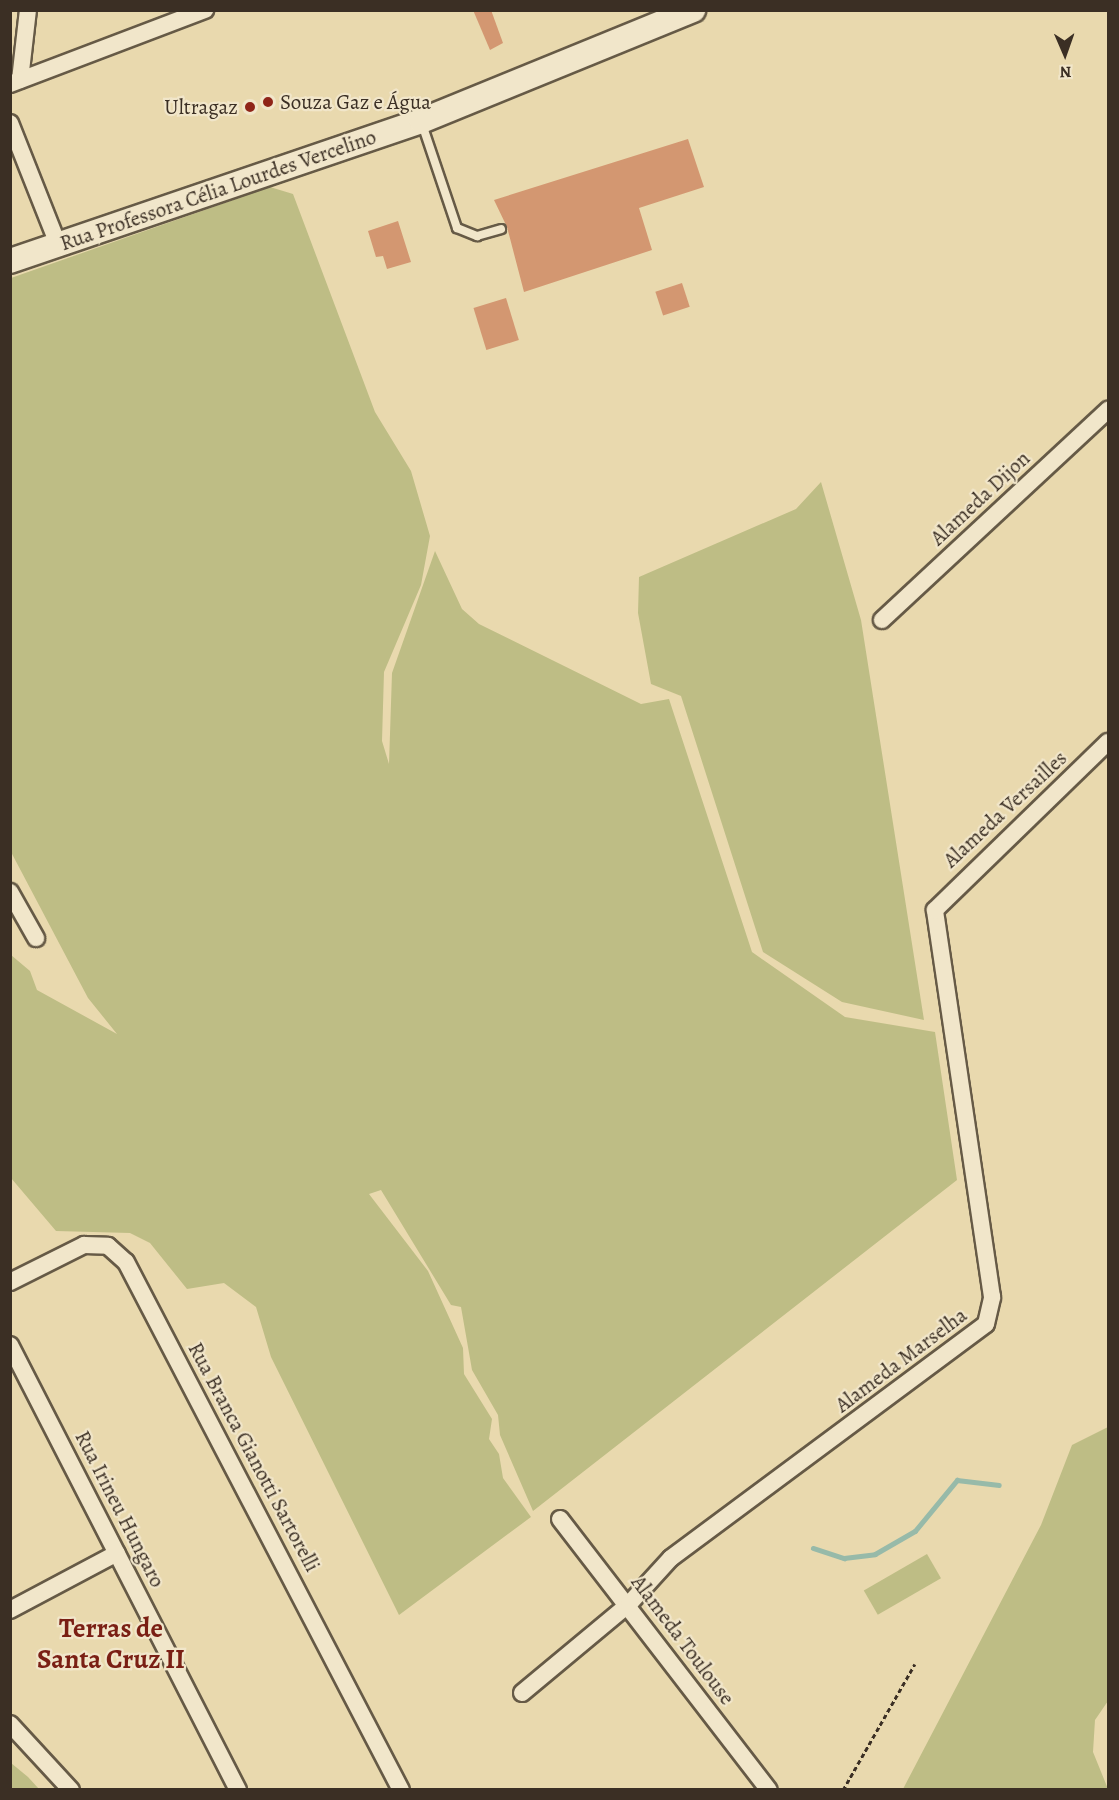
<!DOCTYPE html>
<meta charset="utf-8">
<style>
body{margin:0}
#map{position:relative;width:1119px;height:1800px;overflow:hidden;background:#e9d9ae;font-family:Alegreya,serif}
div>[style]{position:absolute}
.green>*{inset:0;background:#bebd85;transform-origin:0 0}
.stream>*{height:4.5px;margin:-2.25px;padding:0 2.25px;transform-origin:2.25px;border-radius:2.25px;background:#97baa9}
.building>*{inset:0;background:#d39771;transform-origin:0 0}
.path>*{height:3px;margin-top:-1.5px;transform-origin:0;background:repeating-linear-gradient(90deg,#3b2f24 0 4.5px,transparent 0 7.5px)}
.roads{filter:drop-shadow(2px 0 #665a46) drop-shadow(-2px 0 #665a46) drop-shadow(0 2px #665a46) drop-shadow(0 -2px #665a46)}
.lane>*{height:8px;margin:-4px;padding:0 4px;transform-origin:4px;border-radius:4px;background:#f1e6ca}
.street>*{height:16px;margin:-8px;padding:0 8px;transform-origin:8px;border-radius:8px;background:#f1e6ca}
.secondary>*{height:24px;margin:-12px;padding:0 12px;transform-origin:12px;border-radius:12px;background:#f1e6ca}
.dots>*{width:16px;height:16px;translate:-50% -50%;box-sizing:border-box;border:3px solid #f1e6ca;border-radius:50%}
span{translate:-50% -50%;white-space:nowrap;text-align:center;line-height:1.15;-webkit-text-stroke:4.5px #f1e6ca;paint-order:stroke}
.poi-label{font-size:21px;color:#3b2f24}
.left{translate:0 -50%;text-align:left}
.right{translate:-100% -50%;text-align:right}
.street-label{font-size:21px;color:#3b2f24}
.district-label{font-size:27px;color:#7a1f14;font-weight:700}
.frame{position:absolute;inset:0;border:12px solid #3b2f24;pointer-events:none}
.north{position:absolute;left:1035px;top:24px;width:60px;height:60px;-webkit-text-stroke:4px #f1e6ca;paint-order:stroke;rotate:178deg;font-size:16px;font-weight:700;line-height:24px;text-align:center;color:#3b2f24}
.north::after{content:'';display:block;margin:auto;width:21px;height:27px;background:#3b2f24;clip-path:polygon(50% 0,100% 100%,50% 72%,0 100%)}
</style>
<div id="map">
<div class="green">
<i style="clip-path:polygon(270px 187px,293px 194px,375px 412px,411px 471px,430px 536px,421px 585px,384px 672px,382px 741px,389px 764px,392px 673px,435px 551px,462px 609px,479px 624px,641px 704px,669px 699px,752px 952px,845px 1017px,935px 1032px,957px 1180px,533px 1511px,500px 1435px,498px 1415px,472px 1370px,461px 1307px,451px 1305px,381px 1190px,369px 1194px,428px 1271px,463px 1348px,464px 1374px,492px 1419px,489px 1439px,499px 1454px,503px 1478px,531px 1517px,399px 1615px,271px 1357px,256px 1307px,224px 1283px,187px 1289px,150px 1243px,130px 1233px,56px 1231px,11px 1178px,11px 955px,30px 971px,37px 990px,117px 1034px,88px 998px,11px 852px,11px 278px)"></i>
<i style="clip-path:polygon(821px 482px,861px 620px,924px 1020px,842px 1002px,763px 952px,681px 696px,651px 684px,638px 613px,639px 577px,796px 509px)"></i>
<i style="clip-path:polygon(1108px 1427px,1108px 1701px,1095px 1720px,1093px 1752px,1108px 1789px,903px 1789px,1041px 1525px,1072px 1445px)"></i>
<i style="left:927px;top:1554px;width:28px;height:73px;rotate:60deg"></i>
<i style="clip-path:polygon(11px 1763px,28px 1777px,39px 1789px,11px 1789px)"></i>
</div>
<div class="stream">
<i style="left:813px;top:1548px;width:33px;rotate:18deg"></i>
<i style="left:844px;top:1558px;width:31px;rotate:-7deg"></i>
<i style="left:875px;top:1554px;width:46px;rotate:-29.9deg"></i>
<i style="left:915px;top:1531px;width:66px;rotate:-50.5deg"></i>
<i style="left:957px;top:1480px;width:42px;rotate:6.8deg"></i>
</div>
<div class="building">
<i style="clip-path:polygon(473px 10px,491px 10px,503px 43px,490px 50px)"></i>
<i style="clip-path:polygon(688px 139px,704px 187px,639px 208px,652px 250px,524px 292px,507px 227px,494px 200px)"></i>
<i style="clip-path:polygon(398px 221px,411px 262px,387px 269px,383px 256px,376px 257px,368px 231px)"></i>
<i style="left:682px;top:283px;width:25px;height:28px;rotate:72deg"></i>
<i style="left:506px;top:298px;width:44px;height:34px;rotate:73deg"></i>
</div>
<div class="path">
<i style="left:843px;top:1790px;width:145px;rotate:-60.3deg"></i>
</div>
<div class="roads">
<div class="lane">
<i style="left:422px;top:124px;width:110px;rotate:71.4deg"></i>
<i style="left:457px;top:228px;width:22px;rotate:22deg"></i>
<i style="left:477px;top:236px;width:25px;rotate:-16deg"></i>
</div>
<div class="street">
<i style="left:20px;top:80px;width:70px;rotate:-83.5deg"></i>
<i style="left:10px;top:84px;width:209px;rotate:-20.8deg"></i>
<i style="left:10px;top:123px;width:130px;rotate:68.4deg"></i>
<i style="left:882px;top:620px;width:309px;rotate:-42.9deg"></i>
<i style="left:10px;top:892px;width:53px;rotate:60.5deg"></i>
<i style="left:10px;top:1282px;width:83px;rotate:-26.6deg"></i>
<i style="left:84px;top:1245px;width:24px;rotate:2deg"></i>
<i style="left:108px;top:1246px;width:24px;rotate:42deg"></i>
<i style="left:126px;top:1262px;width:595px;rotate:62.49deg"></i>
<i style="left:10px;top:1345px;width:500px;rotate:62.87deg"></i>
<i style="left:560px;top:1519px;width:342px;rotate:52.4deg"></i>
<i style="left:10px;top:1610px;width:121px;rotate:-28deg"></i>
<i style="left:522px;top:1693px;width:139px;rotate:-39.8deg"></i>
<i style="left:629px;top:1604px;width:62px;rotate:-47.6deg"></i>
<i style="left:671px;top:1558px;width:392px;rotate:-36.6deg"></i>
<i style="left:986px;top:1324px;width:28px;rotate:-77deg"></i>
<i style="left:992px;top:1297px;width:391px;rotate:-98.4deg"></i>
<i style="left:935px;top:910px;width:241px;rotate:-44.2deg"></i>
<i style="left:10px;top:1724px;width:90px;rotate:47.3deg"></i>
</div>
<div class="secondary">
<i style="left:10px;top:261px;width:434px;rotate:-18.8deg"></i>
<i style="left:421px;top:121px;width:294px;rotate:-22.2deg"></i>
</div>
</div>
<div class="dots">
<i style="left:268px;top:102px;background:#8f2418"></i>
<i style="left:250px;top:107px;background:#8f2418"></i>
</div>
<div class="poi-label">
<span class="left" style="left:280px;top:102px">Souza Gaz e Água</span>
<span class="right" style="left:238px;top:107px">Ultragaz</span>
</div>
<div class="street-label">
<span style="left:218px;top:190px;rotate:-19deg">Rua Professora Célia Lourdes Vercelino</span>
<span style="left:980px;top:498px;rotate:-43deg">Alameda Dijon</span>
<span style="left:1005px;top:809px;rotate:-43deg">Alameda Versailles</span>
<span style="left:901px;top:1360px;rotate:-37deg">Alameda Marselha</span>
<span style="left:254px;top:1457px;rotate:62deg">Rua Branca Gianotti Sartorelli</span>
<span style="left:120px;top:1509px;rotate:63deg">Rua Irineu Hungaro</span>
<span style="left:683px;top:1640px;rotate:53deg">Alameda Toulouse</span>
</div>
<div class="district-label">
<span style="left:111px;top:1644px">Terras de<br>Santa Cruz II</span>
</div>
<div class="frame"></div>
<div class="north">N</div>
</div>
